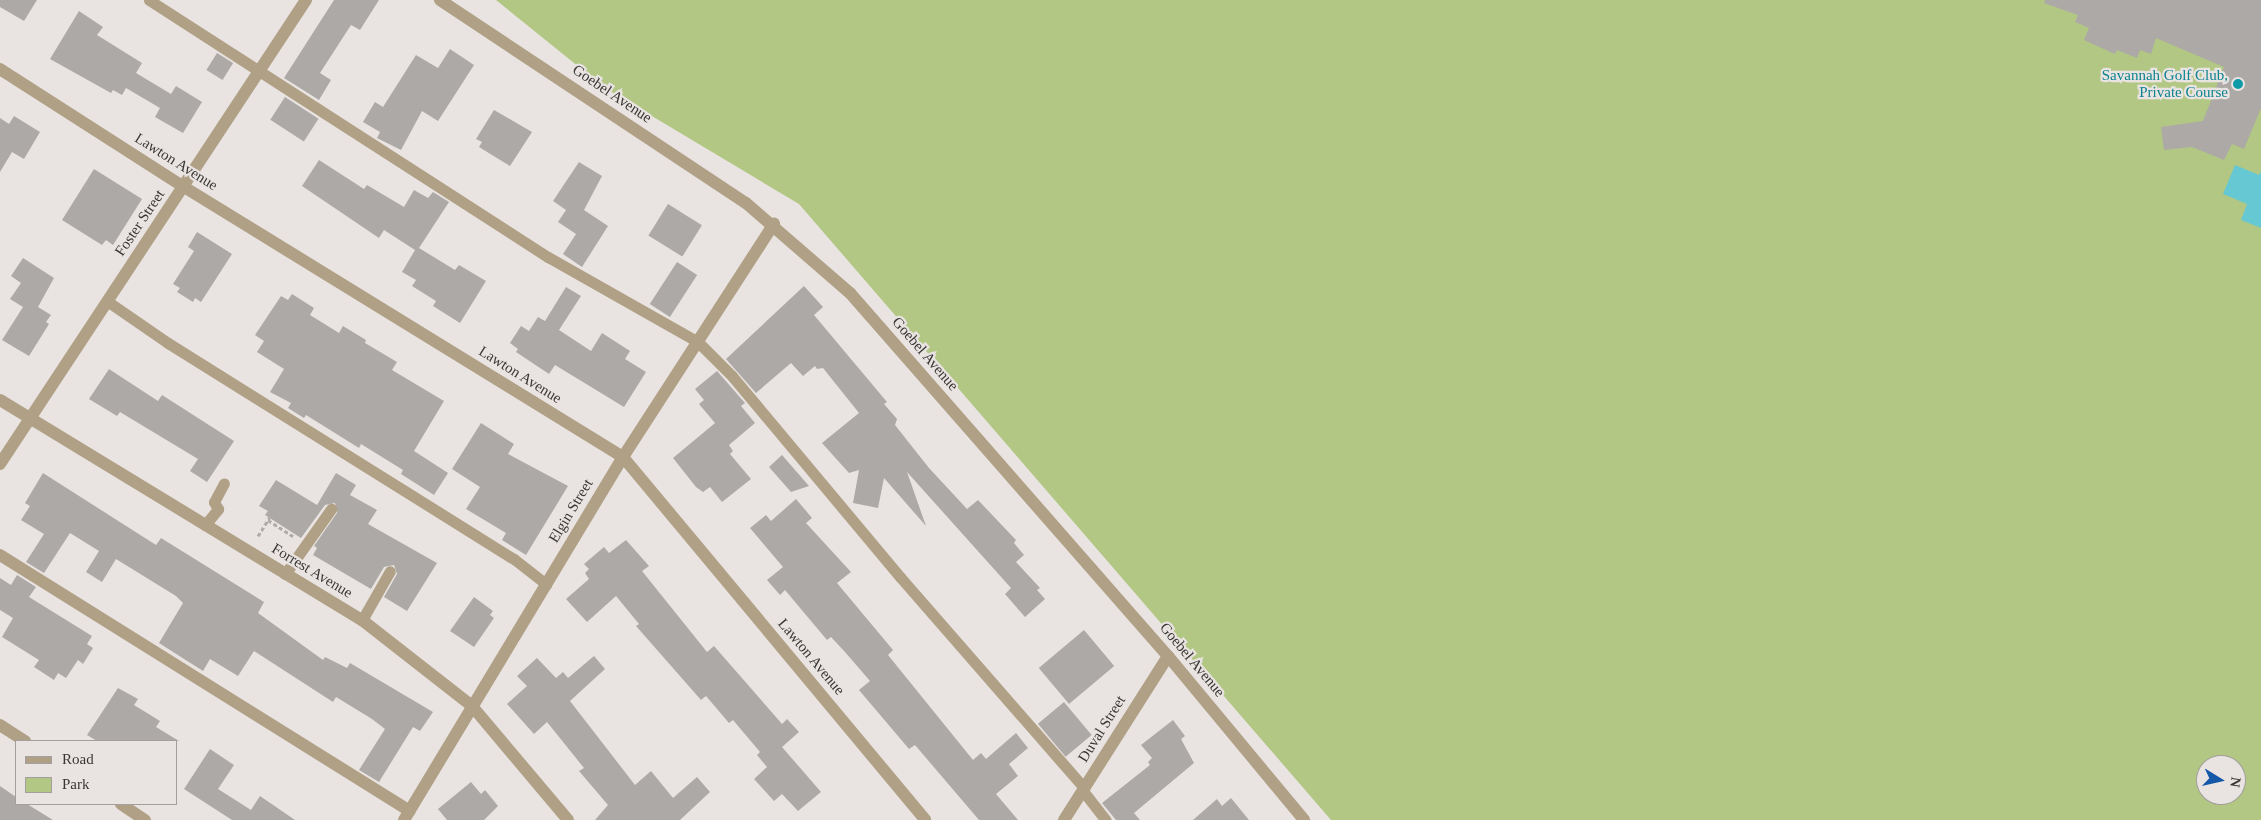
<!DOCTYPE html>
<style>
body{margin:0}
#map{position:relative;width:2261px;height:820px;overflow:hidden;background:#e9e4e1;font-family:"Times New Roman",serif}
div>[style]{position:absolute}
.green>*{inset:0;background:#b1c783}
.water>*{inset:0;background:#66c8d2}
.building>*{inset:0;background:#ada9a7;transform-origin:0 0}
.path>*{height:3px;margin-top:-1.5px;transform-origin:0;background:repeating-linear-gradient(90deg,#afaba9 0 4px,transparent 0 6.5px)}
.service>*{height:11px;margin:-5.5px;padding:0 5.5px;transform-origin:5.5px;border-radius:5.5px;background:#b0a085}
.minor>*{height:12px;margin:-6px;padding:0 6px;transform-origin:6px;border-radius:6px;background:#b0a085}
.tertiary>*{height:12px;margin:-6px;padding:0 6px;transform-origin:6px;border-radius:6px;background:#b0a085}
.dots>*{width:14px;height:14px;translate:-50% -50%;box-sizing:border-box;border:2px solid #e9e4e1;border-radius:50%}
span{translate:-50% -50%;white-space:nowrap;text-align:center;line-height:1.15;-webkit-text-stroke:4.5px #e9e4e1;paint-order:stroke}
.culture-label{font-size:15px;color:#0d838f}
.right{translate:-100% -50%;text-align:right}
.street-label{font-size:15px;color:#393736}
.legend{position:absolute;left:15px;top:740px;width:162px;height:65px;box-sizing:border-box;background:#e9e4e1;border:1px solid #a39f9d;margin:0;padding:6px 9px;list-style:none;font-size:15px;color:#393736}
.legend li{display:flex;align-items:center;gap:10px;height:25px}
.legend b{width:25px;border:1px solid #a39f9d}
.north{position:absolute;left:2196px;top:755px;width:50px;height:50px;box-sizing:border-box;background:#e9e4e1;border:1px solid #a39f9d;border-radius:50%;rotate:99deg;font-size:14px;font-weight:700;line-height:20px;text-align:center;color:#393736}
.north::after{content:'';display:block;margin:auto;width:18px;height:22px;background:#1658a8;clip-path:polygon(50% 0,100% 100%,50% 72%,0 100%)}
</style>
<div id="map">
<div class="green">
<i style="clip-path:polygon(evenodd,496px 0,2261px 0,2261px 820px,1331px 820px,799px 204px,605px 88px,496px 0,2206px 765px,2236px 765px,2236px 795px,2206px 795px,2206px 765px)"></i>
</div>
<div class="water">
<i style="clip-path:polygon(2235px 165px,2259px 175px,2261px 171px,2261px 228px,2241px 220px,2247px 204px,2223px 194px)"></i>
</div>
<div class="building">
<i style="clip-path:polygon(0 0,37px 0,24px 21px,0 7px)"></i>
<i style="clip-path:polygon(334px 0,379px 0,360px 30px,351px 25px,320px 73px,331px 80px,319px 100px,284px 78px)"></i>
<i style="clip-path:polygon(2045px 0,2261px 0,2261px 108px,2244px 149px,2232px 144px,2224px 160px,2192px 147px,2164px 150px,2161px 127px,2203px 121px,2224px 67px,2156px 38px,2151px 54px,2140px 50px,2137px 58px,2117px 50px,2115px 54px,2084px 40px,2089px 28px,2075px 22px,2078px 15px,2044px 3px)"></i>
<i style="clip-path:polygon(79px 11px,103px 27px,97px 35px,142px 63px,136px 73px,171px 94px,176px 86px,202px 102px,183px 133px,155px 117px,160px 108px,126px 88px,122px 95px,113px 90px,111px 93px,50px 59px)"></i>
<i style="clip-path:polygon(450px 49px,474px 65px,438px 121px,422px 111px,401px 150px,377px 138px,380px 132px,363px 122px,375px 102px,383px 107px,416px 55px,438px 68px)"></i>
<i style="left:217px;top:53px;width:19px;height:20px;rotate:32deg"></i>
<i style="left:285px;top:97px;width:40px;height:27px;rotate:33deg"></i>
<i style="clip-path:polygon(494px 110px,532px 132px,510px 166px,479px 147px,482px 142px,476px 139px)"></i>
<i style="clip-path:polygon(14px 116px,40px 132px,24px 159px,12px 152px,0 172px,0 118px,9px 124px)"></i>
<i style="clip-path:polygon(319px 160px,364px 189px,367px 185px,404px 207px,414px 190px,428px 198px,433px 192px,449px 202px,419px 248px,455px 270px,459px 265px,486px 281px,460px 323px,433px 306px,436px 301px,412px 286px,416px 280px,402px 272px,415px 250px,384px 230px,379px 238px,302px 186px)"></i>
<i style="clip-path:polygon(579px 162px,602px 176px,584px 210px,608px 226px,582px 267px,563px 254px,576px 234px,558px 222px,566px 210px,553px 201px)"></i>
<i style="clip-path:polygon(94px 169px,142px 199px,113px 245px,106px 240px,102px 245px,62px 220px)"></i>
<i style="left:668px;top:204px;width:40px;height:37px;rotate:32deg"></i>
<i style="clip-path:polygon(197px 232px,232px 254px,201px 302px,195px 298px,193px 302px,177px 292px,180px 288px,173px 284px,194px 251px,188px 247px)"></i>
<i style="clip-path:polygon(23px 258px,54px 278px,38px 307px,51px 315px,46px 322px,49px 324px,29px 356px,2px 340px,23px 307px,10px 299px,21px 283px,11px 276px)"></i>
<i style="left:677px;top:262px;width:24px;height:50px;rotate:33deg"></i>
<i style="clip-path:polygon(804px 286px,823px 307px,814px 315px,887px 402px,884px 404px,897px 419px,895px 425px,929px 468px,967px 509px,978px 500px,1016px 540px,1014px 543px,1024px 555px,1016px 562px,1040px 588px,1037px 590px,1045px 599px,1025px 617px,1005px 594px,1011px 588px,907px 472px,926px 526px,884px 478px,878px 508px,853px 503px,859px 470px,849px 473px,822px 443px,859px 413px,823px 368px,817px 369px,815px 366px,803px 376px,791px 363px,756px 393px,726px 359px)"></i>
<i style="clip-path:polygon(566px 287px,581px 296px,559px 330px,591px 351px,602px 333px,630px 351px,625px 359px,646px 372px,624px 407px,555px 365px,549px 374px,516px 352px,518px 349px,510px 343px,521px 326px,529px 331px,538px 317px,545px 321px)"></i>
<i style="clip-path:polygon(292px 294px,314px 308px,310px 315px,339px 333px,343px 326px,366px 340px,365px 343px,397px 362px,392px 370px,444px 401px,414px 451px,448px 473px,434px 495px,401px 474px,403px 470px,361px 444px,359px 448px,306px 415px,304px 418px,288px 408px,291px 403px,270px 392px,284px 369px,257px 352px,264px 341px,255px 335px,281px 296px,288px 300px)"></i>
<i style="clip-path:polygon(109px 369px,158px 401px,162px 395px,234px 441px,207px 482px,190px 471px,198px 459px,120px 412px,117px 416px,89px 399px)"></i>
<i style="clip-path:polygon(717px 371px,745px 403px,741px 406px,755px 423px,729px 445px,733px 451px,730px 454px,751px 479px,722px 502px,710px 487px,703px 492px,696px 487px,673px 458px,715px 423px,699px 404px,704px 400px,695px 389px)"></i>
<i style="clip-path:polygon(481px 423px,514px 444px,508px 454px,568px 486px,526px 555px,502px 540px,506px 533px,466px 509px,480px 487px,452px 469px)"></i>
<i style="clip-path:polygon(782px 455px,809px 486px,791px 492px,769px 467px)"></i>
<i style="clip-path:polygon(43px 473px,156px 545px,161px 538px,264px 602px,258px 613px,323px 660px,325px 657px,347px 668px,350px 663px,433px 712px,420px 731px,413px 727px,379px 782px,359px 770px,385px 729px,372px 719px,336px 697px,333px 702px,254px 651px,238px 676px,210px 659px,203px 671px,159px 643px,183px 603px,176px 596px,116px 559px,102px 582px,86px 572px,99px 551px,70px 533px,44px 573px,26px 562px,44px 534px,21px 520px,30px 506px,25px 503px)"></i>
<i style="clip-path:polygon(336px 473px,356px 485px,350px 495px,377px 510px,368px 524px,437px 563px,407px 611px,384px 597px,397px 574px,394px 565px,384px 567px,371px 589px,313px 555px,317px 548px,314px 546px,337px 513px,335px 503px,325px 505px,301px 538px,265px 515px,268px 511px,259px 506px,276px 480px,317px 505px)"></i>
<i style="clip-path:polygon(796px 499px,812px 518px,806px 523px,851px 572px,837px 583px,893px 650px,888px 655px,973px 760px,981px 753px,986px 759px,1016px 733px,1028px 748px,1009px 764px,1018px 776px,996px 794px,1018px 820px,979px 820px,915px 745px,909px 749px,859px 690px,870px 681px,845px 652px,831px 637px,827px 640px,785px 590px,780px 595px,767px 580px,783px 567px,750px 528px,766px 515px,771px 521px)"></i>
<i style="clip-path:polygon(626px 540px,649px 566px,642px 571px,707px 652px,714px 646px,782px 724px,787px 719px,799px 732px,782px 747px,821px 792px,798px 811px,782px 794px,774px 801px,754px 779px,767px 767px,757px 755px,760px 752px,733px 720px,729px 723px,706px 696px,701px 700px,636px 626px,639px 624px,616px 596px,587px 622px,566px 599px,589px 579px,585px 573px,589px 569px,584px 564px,604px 547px,609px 553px)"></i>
<i style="clip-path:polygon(17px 575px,36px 587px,29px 597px,92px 636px,87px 644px,93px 648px,83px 664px,78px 660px,66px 678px,58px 673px,54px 680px,34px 667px,39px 660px,2px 637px,13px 618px,0 610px,0 578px,11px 585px)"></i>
<i style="clip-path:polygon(474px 597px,493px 611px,490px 615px,494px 618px,474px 647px,450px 631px)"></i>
<i style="left:1084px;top:630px;width:47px;height:59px;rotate:50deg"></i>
<i style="clip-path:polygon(594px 656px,605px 669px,570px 701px,635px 785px,651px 771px,673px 798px,697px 777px,710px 792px,680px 820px,595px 820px,608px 805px,579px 771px,584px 768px,547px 722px,534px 734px,507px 704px,527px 686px,517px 676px,537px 658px,556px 678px,563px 672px,568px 678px)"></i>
<i style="clip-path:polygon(118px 688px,138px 699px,134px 705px,160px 721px,156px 727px,179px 741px,97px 741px,87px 735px)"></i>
<i style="left:1064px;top:702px;width:43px;height:34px;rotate:50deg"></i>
<i style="clip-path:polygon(1173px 720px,1185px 736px,1181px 739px,1194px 763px,1134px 813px,1140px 820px,1116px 820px,1102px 803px,1150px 765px,1148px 762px,1152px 758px,1141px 745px)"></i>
<i style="clip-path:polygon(210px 749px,234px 765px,218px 789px,251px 810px,260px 796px,295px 820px,232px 820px,184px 789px)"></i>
<i style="clip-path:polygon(471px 782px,481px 794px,485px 790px,498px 806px,484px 820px,447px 820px,438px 809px)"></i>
<i style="clip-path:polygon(0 786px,16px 797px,16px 804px,27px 804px,53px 820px,0 820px)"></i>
<i style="clip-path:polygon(1231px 798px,1249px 820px,1193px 820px,1217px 799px,1222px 806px)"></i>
</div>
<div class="path">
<i style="left:268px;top:520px;width:30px;rotate:33deg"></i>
<i style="left:258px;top:536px;width:22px;rotate:-58deg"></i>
</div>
<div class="service">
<i style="left:149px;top:0;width:475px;rotate:32.8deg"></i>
<i style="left:548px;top:257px;width:172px;rotate:29.5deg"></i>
<i style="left:698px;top:342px;width:48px;rotate:45deg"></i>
<i style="left:732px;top:376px;width:263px;rotate:50.1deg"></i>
<i style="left:901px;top:578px;width:279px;rotate:48.9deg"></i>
<i style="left:107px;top:301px;width:74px;rotate:34.5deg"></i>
<i style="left:168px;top:343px;width:408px;rotate:32deg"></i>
<i style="left:514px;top:559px;width:41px;rotate:38deg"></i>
<i style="left:205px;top:525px;width:21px;rotate:-51deg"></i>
<i style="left:218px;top:509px;width:8px;rotate:-120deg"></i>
<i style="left:214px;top:502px;width:21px;rotate:-62deg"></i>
<i style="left:285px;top:574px;width:80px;rotate:-54.7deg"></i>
<i style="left:362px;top:620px;width:56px;rotate:-60.3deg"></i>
<i style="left:1083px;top:791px;width:37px;rotate:52deg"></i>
</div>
<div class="minor">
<i style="left:0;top:69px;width:219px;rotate:32.7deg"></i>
<i style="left:184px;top:187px;width:515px;rotate:31.59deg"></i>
<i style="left:623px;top:457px;width:472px;rotate:50.2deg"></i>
<i style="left:0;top:400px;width:424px;rotate:31.3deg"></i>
<i style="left:362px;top:620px;width:140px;rotate:38deg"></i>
<i style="left:472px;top:706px;width:149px;rotate:49.9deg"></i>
<i style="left:0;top:464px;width:556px;rotate:-56.6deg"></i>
<i style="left:0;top:555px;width:483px;rotate:32deg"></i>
<i style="left:0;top:725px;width:30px;rotate:33deg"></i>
<i style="left:121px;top:804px;width:29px;rotate:34deg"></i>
<i style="left:404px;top:820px;width:424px;rotate:-58.9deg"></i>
<i style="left:623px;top:457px;width:278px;rotate:-57.1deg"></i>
<i style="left:1064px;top:820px;width:194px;rotate:-57.6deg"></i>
</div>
<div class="tertiary">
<i style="left:440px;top:0;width:367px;rotate:33.6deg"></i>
<i style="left:746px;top:203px;width:138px;rotate:40.9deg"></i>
<i style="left:850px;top:293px;width:483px;rotate:48.8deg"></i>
<i style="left:1168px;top:656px;width:213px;rotate:50.3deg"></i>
</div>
<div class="dots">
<i style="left:2238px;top:84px;background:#0f9aa8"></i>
</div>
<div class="culture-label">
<span class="right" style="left:2228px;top:84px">Savannah Golf Club,<br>Private Course</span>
</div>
<div class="street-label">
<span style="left:612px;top:94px;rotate:34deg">Goebel Avenue</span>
<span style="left:176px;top:162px;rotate:32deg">Lawton Avenue</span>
<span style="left:140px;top:223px;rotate:-56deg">Foster Street</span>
<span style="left:925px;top:354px;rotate:49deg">Goebel Avenue</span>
<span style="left:520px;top:375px;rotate:32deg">Lawton Avenue</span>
<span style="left:571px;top:511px;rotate:-59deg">Elgin Street</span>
<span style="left:312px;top:571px;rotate:31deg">Forrest Avenue</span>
<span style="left:811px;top:657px;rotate:50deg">Lawton Avenue</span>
<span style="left:1192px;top:660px;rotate:50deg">Goebel Avenue</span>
<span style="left:1102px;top:729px;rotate:-58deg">Duval Street</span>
</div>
<ul class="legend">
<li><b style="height:6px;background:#b0a085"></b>Road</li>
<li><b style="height:14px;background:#b1c783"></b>Park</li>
</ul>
<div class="north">N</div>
</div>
